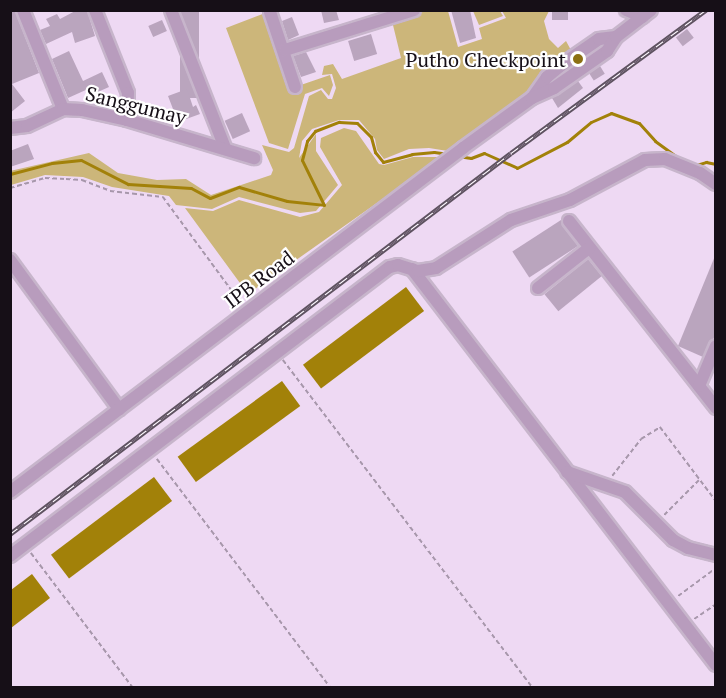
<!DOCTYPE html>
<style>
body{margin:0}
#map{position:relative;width:726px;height:698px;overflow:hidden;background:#eed9f3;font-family:"PT Serif",serif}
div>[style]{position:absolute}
.green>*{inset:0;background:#ccb67a}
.water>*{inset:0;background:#a28109;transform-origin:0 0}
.stream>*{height:3px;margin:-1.5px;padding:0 1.5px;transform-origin:1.5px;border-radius:1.5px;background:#a28109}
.building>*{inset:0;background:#baa5be;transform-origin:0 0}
.path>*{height:1.5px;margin-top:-0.75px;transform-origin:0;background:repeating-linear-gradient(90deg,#a797ab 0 4.5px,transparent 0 7.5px)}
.roads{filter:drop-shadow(2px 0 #c7b5cb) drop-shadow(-2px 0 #c7b5cb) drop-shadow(0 2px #c7b5cb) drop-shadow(0 -2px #c7b5cb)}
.minor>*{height:12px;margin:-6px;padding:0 6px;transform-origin:6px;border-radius:6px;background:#b89cbd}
.rail>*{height:5px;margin-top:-2.5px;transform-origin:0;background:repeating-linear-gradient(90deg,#fff 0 9px,#5e5260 0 18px);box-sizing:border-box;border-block:2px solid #5e5260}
.dots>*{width:16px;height:16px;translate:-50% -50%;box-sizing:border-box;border:3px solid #fff;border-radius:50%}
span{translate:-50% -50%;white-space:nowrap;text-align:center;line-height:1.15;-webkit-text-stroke:4.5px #fff;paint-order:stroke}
.poi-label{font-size:20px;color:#160f17}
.right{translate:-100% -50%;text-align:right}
.street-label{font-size:20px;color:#160f17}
.frame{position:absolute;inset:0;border:12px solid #160f17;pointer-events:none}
</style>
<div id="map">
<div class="green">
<i style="clip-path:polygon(423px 11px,448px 11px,458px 47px,482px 39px,479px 28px,506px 18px,502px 11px,549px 11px,544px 21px,549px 39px,558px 48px,566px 41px,572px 52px,529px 97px,454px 152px,429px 148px,409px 149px,384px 159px,377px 150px,375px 139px,359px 120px,339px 120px,312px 129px,302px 141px,299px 158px,316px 134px,316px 151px,338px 185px,316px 211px,300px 213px,239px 197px,212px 209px,176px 205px,169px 196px,112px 187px,83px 177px,45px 175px,11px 185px,10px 171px,89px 153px,118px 173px,157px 180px,186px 179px,211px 195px,271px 175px,273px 170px,262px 145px,289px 152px,294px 148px,309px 96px,321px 90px,328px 99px,332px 99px,336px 88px,332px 74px,322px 75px,324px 66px,333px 64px,342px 79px,401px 58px,392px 21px)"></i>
<i style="clip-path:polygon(473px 11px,500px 11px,503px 16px,479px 25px)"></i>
<i style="clip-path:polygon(268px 12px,292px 88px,330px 75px,333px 85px,329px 96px,322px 88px,305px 94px,288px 149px,269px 143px,226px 28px)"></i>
<i style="clip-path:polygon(344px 128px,356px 131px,379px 164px,384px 165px,413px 157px,442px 157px,248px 294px,185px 208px,213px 211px,239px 200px,300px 217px,319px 212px,342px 185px,320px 147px,321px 138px)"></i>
</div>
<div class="water">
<i style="left:406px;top:287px;width:30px;height:129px;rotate:53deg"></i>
<i style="left:282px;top:381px;width:31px;height:129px;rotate:54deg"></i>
<i style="left:154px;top:477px;width:30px;height:129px;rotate:53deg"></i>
<i style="clip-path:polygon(32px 574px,50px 598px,11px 628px,11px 590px)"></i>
</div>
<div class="stream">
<i style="left:458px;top:156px;width:13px;rotate:9deg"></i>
<i style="left:471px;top:158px;width:14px;rotate:-21deg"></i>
<i style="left:484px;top:153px;width:36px;rotate:24deg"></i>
<i style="left:517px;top:168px;width:56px;rotate:-27.5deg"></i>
<i style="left:567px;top:142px;width:31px;rotate:-40deg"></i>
<i style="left:591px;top:122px;width:22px;rotate:-24deg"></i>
<i style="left:611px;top:113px;width:30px;rotate:20deg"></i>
<i style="left:639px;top:123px;width:24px;rotate:48deg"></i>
<i style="left:655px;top:141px;width:34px;rotate:36deg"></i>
<i style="left:693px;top:166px;width:14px;rotate:-17deg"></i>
<i style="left:706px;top:162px;width:10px;rotate:11deg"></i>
<i style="left:10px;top:174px;width:43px;rotate:-14.7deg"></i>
<i style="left:52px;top:163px;width:29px;rotate:-6deg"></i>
<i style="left:81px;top:160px;width:53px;rotate:27.1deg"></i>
<i style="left:128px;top:184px;width:63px;rotate:3.6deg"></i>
<i style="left:191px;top:188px;width:21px;rotate:28deg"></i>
<i style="left:210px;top:198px;width:31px;rotate:-21deg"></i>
<i style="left:239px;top:187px;width:50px;rotate:16.3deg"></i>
<i style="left:287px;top:201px;width:37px;rotate:6deg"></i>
<i style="left:324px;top:205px;width:50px;rotate:-116.1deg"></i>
<i style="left:302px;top:160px;width:20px;rotate:-75deg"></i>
<i style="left:307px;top:141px;width:13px;rotate:-51deg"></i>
<i style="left:315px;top:131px;width:26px;rotate:-21deg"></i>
<i style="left:339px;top:122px;width:18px;rotate:3deg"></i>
<i style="left:357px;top:123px;width:20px;rotate:45deg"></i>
<i style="left:371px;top:137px;width:16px;rotate:75deg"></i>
<i style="left:375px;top:152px;width:13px;rotate:51deg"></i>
<i style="left:383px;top:162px;width:30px;rotate:-15deg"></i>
<i style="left:412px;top:154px;width:22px;rotate:-5deg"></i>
<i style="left:434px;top:152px;width:15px;rotate:8deg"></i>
</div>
<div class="building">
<i style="clip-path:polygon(10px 10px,15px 11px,39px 73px,12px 84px,25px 101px,10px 113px)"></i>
<i style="clip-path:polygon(77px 10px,87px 10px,95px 36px,75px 43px,72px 32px,46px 44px,40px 30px,50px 26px,46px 19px,57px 14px,60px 19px)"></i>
<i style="left:180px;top:10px;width:19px;height:88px"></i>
<i style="clip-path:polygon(321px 10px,336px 10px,339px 20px,324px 23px)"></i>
<i style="clip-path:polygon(451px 10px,470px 10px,476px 38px,460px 43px)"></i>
<i style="left:552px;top:10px;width:16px;height:10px"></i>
<i style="clip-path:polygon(292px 17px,299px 35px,288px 40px,282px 21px)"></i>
<i style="left:162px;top:20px;width:12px;height:15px;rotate:66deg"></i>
<i style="left:687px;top:29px;width:11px;height:14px;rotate:52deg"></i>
<i style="left:371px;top:34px;width:21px;height:24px;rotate:73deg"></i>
<i style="clip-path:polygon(69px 51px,83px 81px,102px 72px,109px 87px,91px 95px,88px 89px,68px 98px,52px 59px)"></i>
<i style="clip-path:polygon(306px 52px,316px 72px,301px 77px,293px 56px)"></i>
<i style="left:600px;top:66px;width:9px;height:13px;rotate:58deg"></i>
<i style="clip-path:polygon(578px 81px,583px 88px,558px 108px,552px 98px)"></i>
<i style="clip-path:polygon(187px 89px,193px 107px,196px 105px,200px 114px,178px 122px,168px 96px)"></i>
<i style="left:242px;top:113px;width:20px;height:19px;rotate:66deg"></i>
<i style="clip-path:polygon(28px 144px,34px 159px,10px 167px,10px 151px)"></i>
<i style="left:561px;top:220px;width:31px;height:58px;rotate:57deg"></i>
<i style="clip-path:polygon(715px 256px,716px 334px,703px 357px,678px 346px)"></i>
<i style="left:588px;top:259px;width:22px;height:56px;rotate:51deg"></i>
</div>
<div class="path">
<i style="left:10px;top:188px;width:36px;rotate:-16deg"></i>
<i style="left:45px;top:178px;width:21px;rotate:3deg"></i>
<i style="left:66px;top:179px;width:16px;rotate:4deg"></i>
<i style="left:82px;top:180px;width:30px;rotate:21deg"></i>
<i style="left:110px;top:191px;width:53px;rotate:6.5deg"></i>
<i style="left:163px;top:197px;width:130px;rotate:53.7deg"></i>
<i style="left:283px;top:360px;width:412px;rotate:52.7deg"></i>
<i style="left:157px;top:459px;width:288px;rotate:52.8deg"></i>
<i style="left:612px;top:476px;width:47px;rotate:-51.9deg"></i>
<i style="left:641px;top:439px;width:22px;rotate:-32deg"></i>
<i style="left:660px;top:427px;width:93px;rotate:52.9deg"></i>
<i style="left:664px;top:515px;width:49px;rotate:-45deg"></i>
<i style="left:31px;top:553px;width:169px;rotate:52.9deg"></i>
<i style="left:678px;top:596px;width:47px;rotate:-36.4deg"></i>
<i style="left:694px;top:619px;width:27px;rotate:-34deg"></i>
</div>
<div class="roads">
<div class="minor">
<i style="left:23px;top:10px;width:107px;rotate:68deg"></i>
<i style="left:95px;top:10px;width:89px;rotate:68.3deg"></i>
<i style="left:128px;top:93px;width:27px;rotate:92deg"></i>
<i style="left:171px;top:10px;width:148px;rotate:68.6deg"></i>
<i style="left:626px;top:10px;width:18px;rotate:22deg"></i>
<i style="left:270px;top:12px;width:79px;rotate:71.6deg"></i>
<i style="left:285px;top:50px;width:135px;rotate:-17.2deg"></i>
<i style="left:533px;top:97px;width:24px;rotate:-55deg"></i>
<i style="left:547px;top:77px;width:17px;rotate:-40deg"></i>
<i style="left:560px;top:66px;width:47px;rotate:-34.7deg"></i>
<i style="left:599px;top:39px;width:17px;rotate:-7deg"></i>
<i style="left:10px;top:128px;width:17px;rotate:-7deg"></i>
<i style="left:27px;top:126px;width:40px;rotate:-25deg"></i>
<i style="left:63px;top:109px;width:19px;rotate:3deg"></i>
<i style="left:82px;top:110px;width:46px;rotate:12.5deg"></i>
<i style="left:127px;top:120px;width:133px;rotate:16.7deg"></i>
<i style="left:569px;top:221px;width:238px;rotate:51.8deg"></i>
<i style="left:10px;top:260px;width:185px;rotate:53.8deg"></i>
<i style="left:412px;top:269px;width:499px;rotate:52.5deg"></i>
<i style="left:538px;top:288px;width:65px;rotate:-38.1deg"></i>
<i style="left:699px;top:386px;width:43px;rotate:-67deg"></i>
<i style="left:567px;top:472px;width:61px;rotate:19deg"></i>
<i style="left:625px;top:492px;width:68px;rotate:45deg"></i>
<i style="left:673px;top:540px;width:17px;rotate:28deg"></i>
<i style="left:688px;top:548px;width:29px;rotate:14deg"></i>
<i style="left:10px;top:492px;width:569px;rotate:-37.21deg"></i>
<i style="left:463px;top:148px;width:85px;rotate:-35.9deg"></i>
<i style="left:532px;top:98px;width:24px;rotate:-24deg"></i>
<i style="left:554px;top:88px;width:65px;rotate:-34.9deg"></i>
<i style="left:607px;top:51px;width:17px;rotate:-57deg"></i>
<i style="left:616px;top:37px;width:44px;rotate:-37.6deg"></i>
<i style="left:10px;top:556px;width:477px;rotate:-37.3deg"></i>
<i style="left:390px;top:267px;width:8px;rotate:-14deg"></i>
<i style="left:398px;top:265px;width:21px;rotate:17deg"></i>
<i style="left:418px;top:271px;width:18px;rotate:-9deg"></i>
<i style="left:436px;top:268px;width:89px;rotate:-32.6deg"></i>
<i style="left:511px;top:220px;width:62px;rotate:-18.7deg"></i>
<i style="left:570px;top:200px;width:85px;rotate:-28.1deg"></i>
<i style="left:645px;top:160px;width:20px;rotate:-3deg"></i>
<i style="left:665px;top:159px;width:38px;rotate:22deg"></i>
<i style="left:700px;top:173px;width:19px;rotate:35deg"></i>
</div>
</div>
<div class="rail">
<i style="left:10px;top:534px;width:629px;rotate:-37.25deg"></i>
<i style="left:511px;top:153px;width:242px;rotate:-36.3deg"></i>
</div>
<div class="dots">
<i style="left:578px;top:59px;background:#8c7013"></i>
</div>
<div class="poi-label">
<span class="right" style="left:566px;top:59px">Putho Checkpoint</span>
</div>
<div class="street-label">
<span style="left:136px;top:105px;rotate:14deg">Sanggumay</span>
<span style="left:259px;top:279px;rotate:-37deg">IPB Road</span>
</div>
<div class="frame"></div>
</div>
